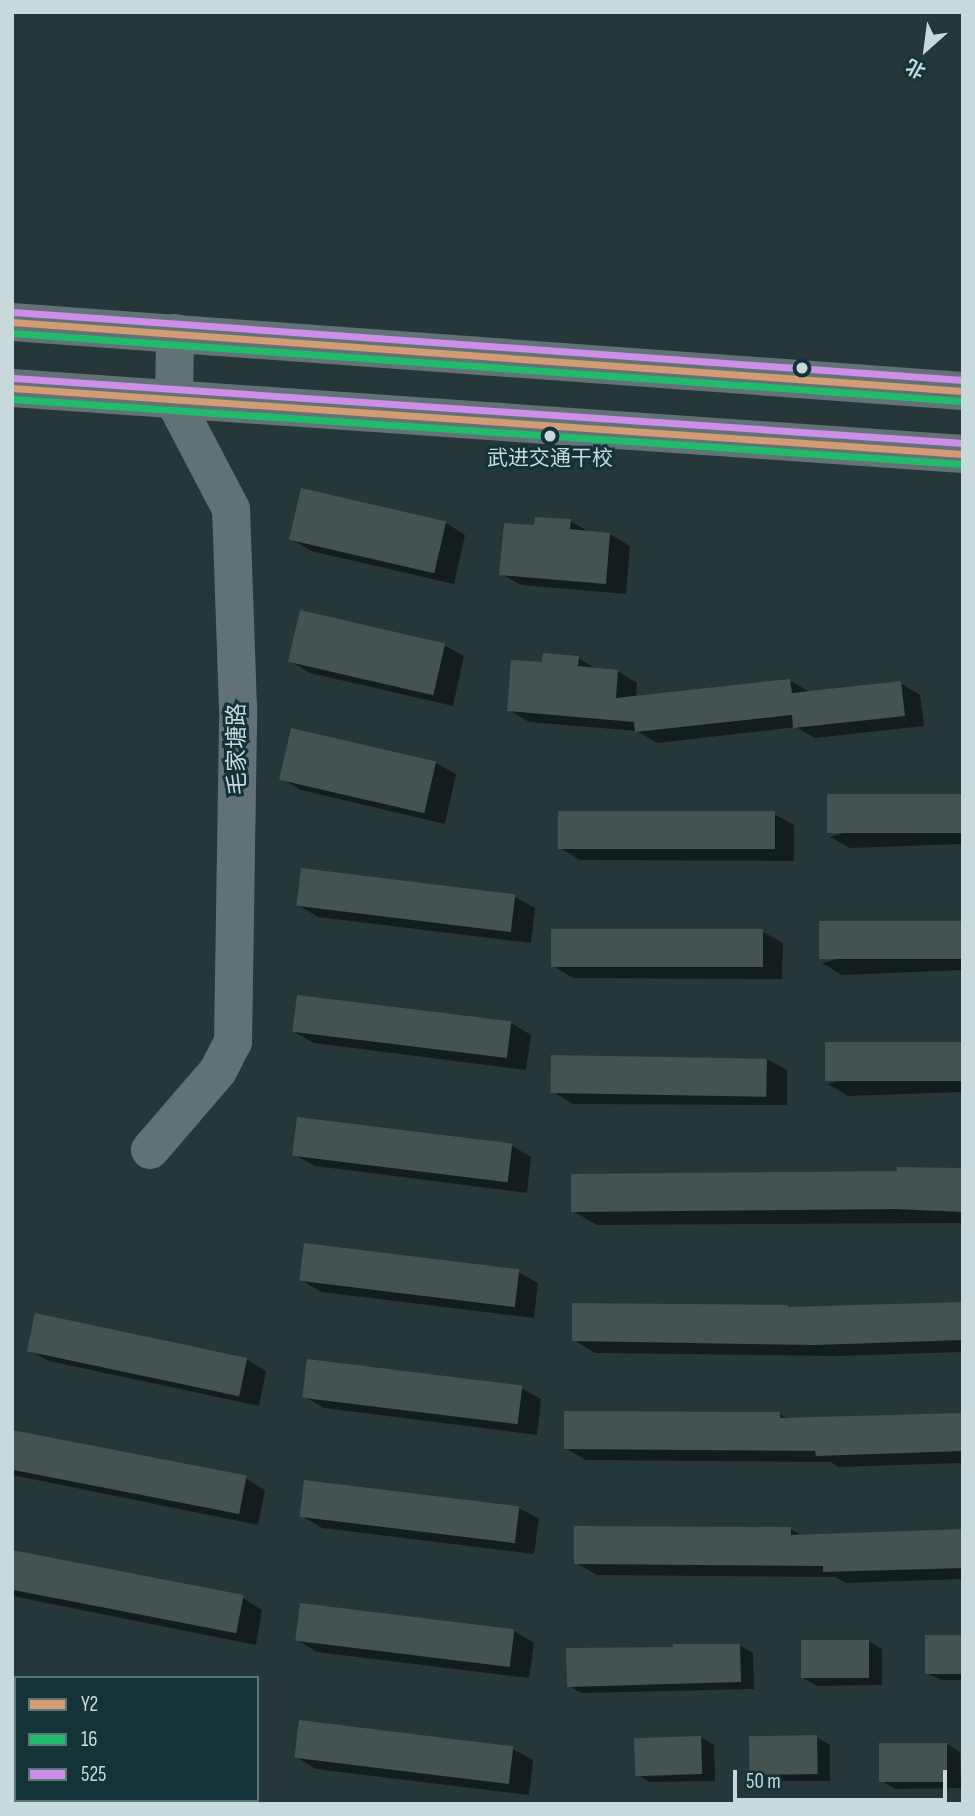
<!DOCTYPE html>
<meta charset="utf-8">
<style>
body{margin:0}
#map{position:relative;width:975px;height:1816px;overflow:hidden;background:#263739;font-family:"Sofia Sans Condensed","Noto Sans SC",sans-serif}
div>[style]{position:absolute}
.shadow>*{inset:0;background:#0007;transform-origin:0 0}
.building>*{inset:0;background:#445252;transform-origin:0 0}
.minor>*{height:38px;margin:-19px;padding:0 19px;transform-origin:19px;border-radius:19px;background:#627176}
.major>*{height:38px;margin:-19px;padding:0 19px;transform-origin:19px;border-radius:19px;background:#627276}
.bus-1>*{height:7px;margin:-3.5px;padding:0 3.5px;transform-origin:3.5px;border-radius:3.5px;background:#d39c74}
.bus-2>*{height:7px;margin:-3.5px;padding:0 3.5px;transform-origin:3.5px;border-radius:3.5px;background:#20bc6c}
.bus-3>*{height:7px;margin:-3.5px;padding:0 3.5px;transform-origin:3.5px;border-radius:3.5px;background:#ce8fe9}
.dots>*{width:19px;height:19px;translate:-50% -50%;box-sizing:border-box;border:4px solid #133337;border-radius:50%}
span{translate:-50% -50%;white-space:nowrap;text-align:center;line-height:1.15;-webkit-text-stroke:6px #133337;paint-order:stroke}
.bus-label{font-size:21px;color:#c8d9dc}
.street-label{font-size:23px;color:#c8d9dc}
.frame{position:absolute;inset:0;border:14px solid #c8d9dc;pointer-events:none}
.legend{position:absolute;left:14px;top:1676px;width:245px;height:126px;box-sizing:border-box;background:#133337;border:2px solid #5b7579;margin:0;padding:9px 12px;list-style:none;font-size:21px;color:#c8d9dc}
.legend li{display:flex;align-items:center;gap:14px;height:35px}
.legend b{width:35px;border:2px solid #5b7579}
.north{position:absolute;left:891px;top:14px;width:70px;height:70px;-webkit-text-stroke:5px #133337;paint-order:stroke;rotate:208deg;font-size:19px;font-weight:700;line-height:28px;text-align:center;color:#c8d9dc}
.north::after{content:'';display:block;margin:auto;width:24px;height:32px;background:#c8d9dc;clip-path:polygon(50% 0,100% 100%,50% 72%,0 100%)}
.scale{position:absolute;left:733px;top:1770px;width:214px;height:32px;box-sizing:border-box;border:4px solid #c8d9dc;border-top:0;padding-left:9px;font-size:21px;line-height:24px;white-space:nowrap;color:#c8d9dc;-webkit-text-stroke:5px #133337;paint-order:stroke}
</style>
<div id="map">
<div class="shadow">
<i style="clip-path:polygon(570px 521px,591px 533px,610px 534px,630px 546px,626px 594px,521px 585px,501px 574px,536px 527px)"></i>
<i style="clip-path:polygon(446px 523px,465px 535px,454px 584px,311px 551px,291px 539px)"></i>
<i style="clip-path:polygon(444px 645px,464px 656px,453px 706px,310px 673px,290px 661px)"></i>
<i style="clip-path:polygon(578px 658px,598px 670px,617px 671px,637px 683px,636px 698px,790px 681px,810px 692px,900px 683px,920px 695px,924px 726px,815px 738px,796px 727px,657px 743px,637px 731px,529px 722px,509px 710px,544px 664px)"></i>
<i style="clip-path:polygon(293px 730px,436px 763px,456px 774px,445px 824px,301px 790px,282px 779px)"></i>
<i style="clip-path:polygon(963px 796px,963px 844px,850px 848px,830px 837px)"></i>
<i style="clip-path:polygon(774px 814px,794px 825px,794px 861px,580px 860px,560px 848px)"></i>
<i style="clip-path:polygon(302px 870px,515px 897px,535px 908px,531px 943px,318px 917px,298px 905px)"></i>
<i style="clip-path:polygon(963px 923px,963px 970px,842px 975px,822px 963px)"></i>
<i style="clip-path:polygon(763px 932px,783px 943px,782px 979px,573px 978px,553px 966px)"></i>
<i style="clip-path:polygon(298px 997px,511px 1023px,531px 1035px,526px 1070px,314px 1043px,294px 1032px)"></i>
<i style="clip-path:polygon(963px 1044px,963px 1092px,848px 1096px,828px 1084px)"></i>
<i style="clip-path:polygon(767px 1059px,787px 1070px,787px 1105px,573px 1104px,553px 1092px)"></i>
<i style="clip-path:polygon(512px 1146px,531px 1157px,527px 1193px,315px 1166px,295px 1155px)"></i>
<i style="clip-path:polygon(963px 1169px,963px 1223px,597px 1225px,573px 1211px,899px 1173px)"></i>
<i style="clip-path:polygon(518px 1272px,538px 1283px,534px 1318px,321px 1292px,301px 1280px)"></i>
<i style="clip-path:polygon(963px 1303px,963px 1352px,837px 1356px,595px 1353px,574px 1340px,787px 1306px,792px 1309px)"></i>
<i style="clip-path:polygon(29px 1350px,246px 1359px,266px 1371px,259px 1406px,49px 1361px)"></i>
<i style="clip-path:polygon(521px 1388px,541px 1399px,537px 1435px,324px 1408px,305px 1397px)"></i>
<i style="clip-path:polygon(780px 1414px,789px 1420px,963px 1415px,963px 1463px,838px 1467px,831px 1462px,586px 1460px,565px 1448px)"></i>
<i style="clip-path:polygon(12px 1432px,245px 1478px,265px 1490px,258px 1525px,12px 1475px)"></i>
<i style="clip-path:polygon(519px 1508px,539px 1519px,534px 1554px,322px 1528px,302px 1516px)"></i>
<i style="clip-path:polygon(790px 1529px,803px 1536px,963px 1531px,963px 1579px,846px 1583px,835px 1577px,597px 1575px,576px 1563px)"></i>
<i style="clip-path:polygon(12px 1552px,243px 1598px,262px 1610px,256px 1645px,12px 1596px)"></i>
<i style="clip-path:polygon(514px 1631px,534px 1643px,529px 1678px,317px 1652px,297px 1640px)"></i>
<i style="clip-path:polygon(963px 1636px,963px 1680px,941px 1680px,927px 1673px)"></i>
<i style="clip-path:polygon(868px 1641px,882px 1649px,882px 1685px,817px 1686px,803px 1678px)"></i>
<i style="clip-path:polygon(739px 1645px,753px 1653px,754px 1689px,582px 1693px,569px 1686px)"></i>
<i style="left:12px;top:1694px;width:4px;height:45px;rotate:14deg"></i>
<i style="clip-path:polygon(701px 1737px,714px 1745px,715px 1781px,649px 1782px,636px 1774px)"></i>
<i style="clip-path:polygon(816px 1737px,830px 1745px,830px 1781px,765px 1781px,752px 1774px)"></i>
<i style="clip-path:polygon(947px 1744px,960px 1752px,961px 1788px,895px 1789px,882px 1781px)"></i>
<i style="clip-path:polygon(513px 1749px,533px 1760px,529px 1795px,316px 1769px,296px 1757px)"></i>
</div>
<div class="building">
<i style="left:301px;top:488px;width:149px;height:53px;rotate:13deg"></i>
<i style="clip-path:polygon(535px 517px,571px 519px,570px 529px,610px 533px,606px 584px,499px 575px,504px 523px,534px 525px)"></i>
<i style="left:300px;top:610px;width:149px;height:53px;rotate:13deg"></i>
<i style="clip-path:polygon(543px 653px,579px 656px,578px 666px,618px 670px,616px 698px,790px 679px,792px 693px,901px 681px,905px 716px,793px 728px,792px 715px,635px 732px,634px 722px,507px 711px,511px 660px,542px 662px)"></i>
<i style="left:291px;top:728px;width:149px;height:53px;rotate:13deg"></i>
<i style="left:963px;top:794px;width:39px;height:136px;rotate:90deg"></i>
<i style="left:558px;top:811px;width:217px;height:38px"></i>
<i style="left:301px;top:868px;width:216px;height:38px;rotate:7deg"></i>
<i style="left:963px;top:921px;width:38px;height:144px;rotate:90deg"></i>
<i style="left:551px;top:929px;width:212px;height:38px"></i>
<i style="left:297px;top:995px;width:216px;height:37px;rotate:7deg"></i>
<i style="left:963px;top:1042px;width:39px;height:138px;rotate:90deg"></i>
<i style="left:551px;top:1055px;width:216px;height:38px;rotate:1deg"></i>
<i style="left:297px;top:1117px;width:217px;height:39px;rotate:7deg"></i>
<i style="clip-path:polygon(897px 1167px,963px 1168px,963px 1212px,897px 1209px,571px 1212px,571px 1174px,897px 1171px)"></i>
<i style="left:304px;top:1243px;width:217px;height:38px;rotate:7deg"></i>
<i style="clip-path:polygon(963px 1302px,963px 1340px,815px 1345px,572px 1341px,572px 1303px,788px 1305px,788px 1307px)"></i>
<i style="left:35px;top:1313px;width:217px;height:39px;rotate:12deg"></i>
<i style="left:307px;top:1359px;width:217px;height:39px;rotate:7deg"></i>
<i style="clip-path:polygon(564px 1411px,780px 1412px,780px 1418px,963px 1413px,963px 1451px,816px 1456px,815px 1451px,564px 1449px)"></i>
<i style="left:12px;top:1430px;width:239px;height:39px;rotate:11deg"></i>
<i style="left:304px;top:1480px;width:217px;height:37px;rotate:7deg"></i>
<i style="clip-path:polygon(574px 1526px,791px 1527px,791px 1535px,963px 1529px,963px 1568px,823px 1572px,823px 1566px,574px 1564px)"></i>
<i style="left:12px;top:1550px;width:236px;height:39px;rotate:11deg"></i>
<i style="left:300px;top:1603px;width:216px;height:38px;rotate:7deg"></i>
<i style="left:925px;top:1635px;width:38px;height:39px"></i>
<i style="left:869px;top:1640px;width:38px;height:68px;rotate:90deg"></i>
<i style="clip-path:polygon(673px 1644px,740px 1644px,741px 1682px,567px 1687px,566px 1648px,673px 1647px)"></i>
<i style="left:299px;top:1720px;width:216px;height:38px;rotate:7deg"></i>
<i style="left:817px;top:1735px;width:39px;height:68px;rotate:89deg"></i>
<i style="left:701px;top:1736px;width:38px;height:67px;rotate:88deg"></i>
<i style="left:879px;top:1743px;width:68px;height:39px"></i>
</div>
<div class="minor">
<i style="left:150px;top:1150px;width:104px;rotate:-49.3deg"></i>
<i style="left:218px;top:1071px;width:33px;rotate:-63deg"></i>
<i style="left:233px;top:1042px;width:334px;rotate:-89.1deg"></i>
<i style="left:238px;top:708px;width:199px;rotate:-92deg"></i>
<i style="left:231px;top:509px;width:123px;rotate:-117.6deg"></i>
<i style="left:174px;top:400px;width:67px;rotate:-89.1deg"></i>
</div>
<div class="major">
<i style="left:12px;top:322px;width:953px;rotate:4.15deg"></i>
<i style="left:12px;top:388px;width:953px;rotate:3.97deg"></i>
</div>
<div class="bus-1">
<i style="left:12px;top:322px;width:953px;rotate:4.15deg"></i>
<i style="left:12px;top:388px;width:953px;rotate:3.97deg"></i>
</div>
<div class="bus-2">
<i style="left:12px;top:333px;width:952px;rotate:4.09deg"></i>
<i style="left:12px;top:399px;width:952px;rotate:3.91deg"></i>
</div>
<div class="bus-3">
<i style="left:13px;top:312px;width:952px;rotate:4.09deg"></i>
<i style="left:13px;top:378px;width:952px;rotate:3.91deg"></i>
</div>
<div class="dots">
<i style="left:802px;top:368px;background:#c8d9dc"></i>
<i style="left:550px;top:436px;background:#c8d9dc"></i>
</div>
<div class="bus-label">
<span style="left:550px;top:459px">武进交通干校</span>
</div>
<div class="street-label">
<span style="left:237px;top:749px;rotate:-90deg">毛家塘路</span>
</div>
<div class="frame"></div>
<ul class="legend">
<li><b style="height:9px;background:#d39c74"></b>Y2</li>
<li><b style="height:9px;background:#20bc6c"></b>16</li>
<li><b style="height:9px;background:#ce8fe9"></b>525</li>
</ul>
<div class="north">北</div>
<div class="scale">50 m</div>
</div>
